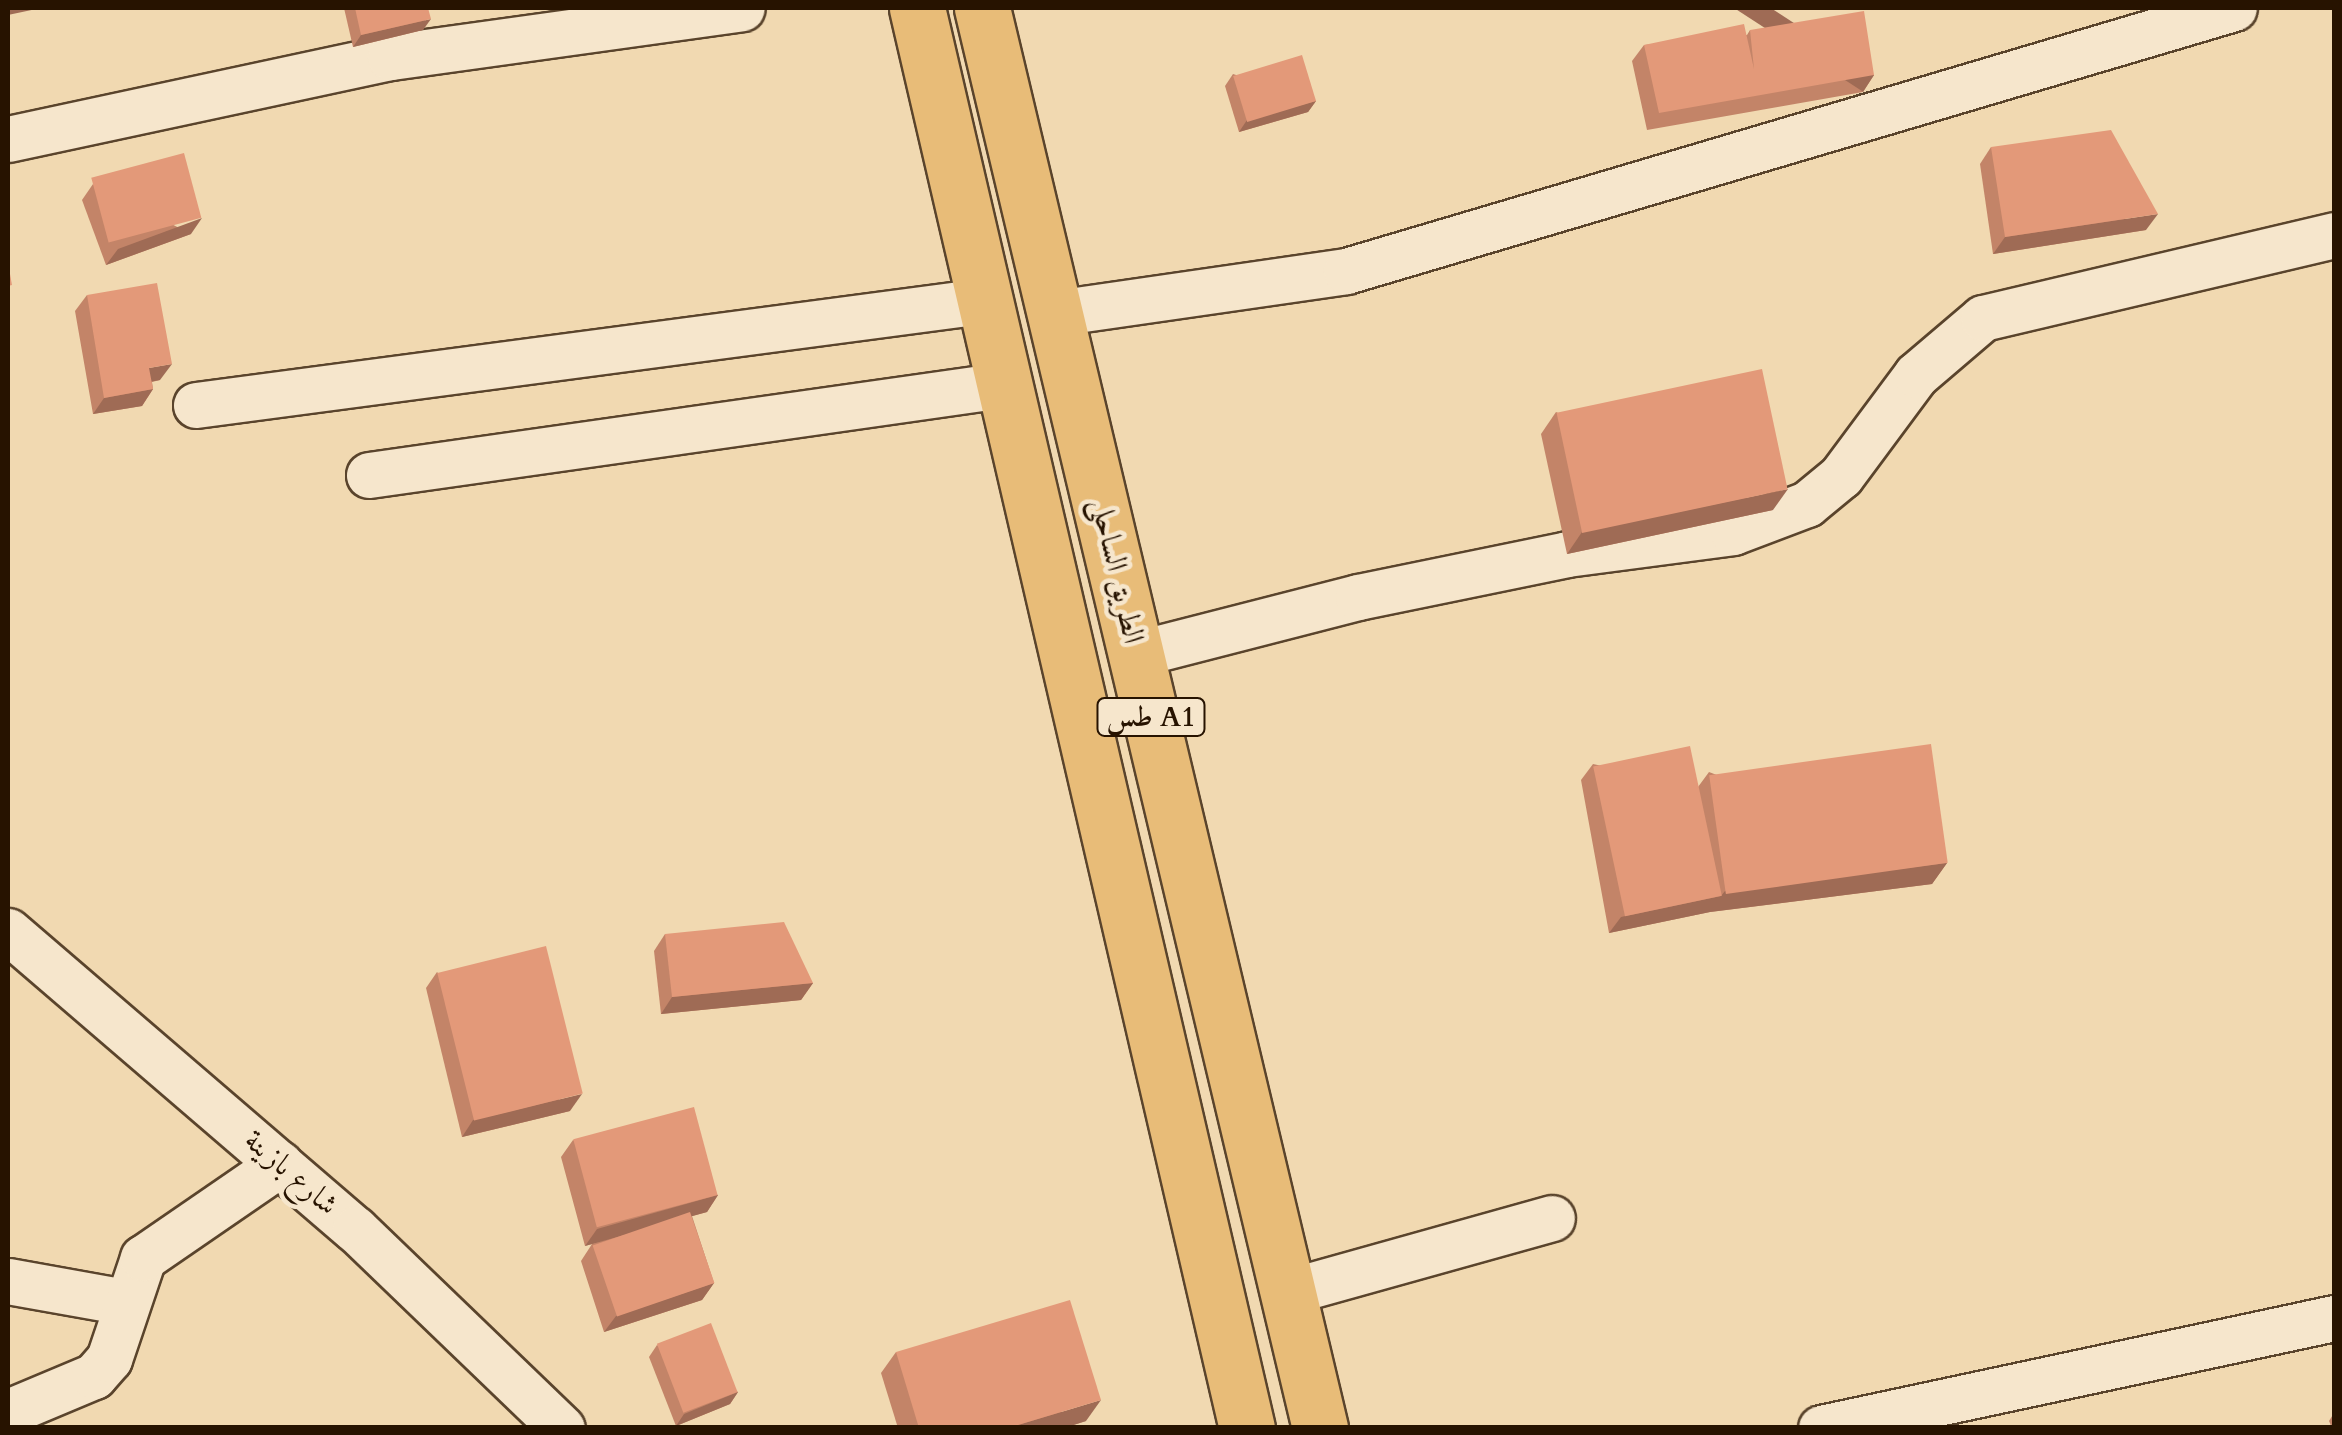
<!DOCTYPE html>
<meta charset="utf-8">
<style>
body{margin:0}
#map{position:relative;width:2342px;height:1435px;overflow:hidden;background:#f1d9b1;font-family:Cardo,Amiri,serif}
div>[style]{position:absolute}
.roads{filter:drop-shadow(2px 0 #5a442c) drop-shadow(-2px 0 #5a442c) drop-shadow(0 2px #5a442c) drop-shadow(0 -2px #5a442c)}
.minor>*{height:45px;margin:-22.5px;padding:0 22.5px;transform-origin:22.5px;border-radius:22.5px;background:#f6e6cc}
.highway>*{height:55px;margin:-27.5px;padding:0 27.5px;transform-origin:27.5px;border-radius:27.5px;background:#e8bc78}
.wall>*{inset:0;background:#c38468}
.shaded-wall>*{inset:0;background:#9f6b55;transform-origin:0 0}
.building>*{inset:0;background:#e39979;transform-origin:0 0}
span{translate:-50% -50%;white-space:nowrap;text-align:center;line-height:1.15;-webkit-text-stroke:9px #f6e6cc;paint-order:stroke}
.shield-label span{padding:2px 8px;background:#f6e6cc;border:2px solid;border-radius:8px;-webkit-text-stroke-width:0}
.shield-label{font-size:28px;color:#271300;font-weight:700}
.street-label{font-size:30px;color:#271300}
.frame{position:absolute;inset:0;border:10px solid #271300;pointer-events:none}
</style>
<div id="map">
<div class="roads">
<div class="minor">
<i style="left:8px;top:139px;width:391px;rotate:-12.1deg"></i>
<i style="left:390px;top:57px;width:355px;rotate:-7.9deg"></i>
<i style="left:1055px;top:313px;width:294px;rotate:-8.2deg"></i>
<i style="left:1346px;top:271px;width:926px;rotate:-16.5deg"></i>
<i style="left:196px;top:405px;width:793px;rotate:-7.54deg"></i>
<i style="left:369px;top:475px;width:640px;rotate:-8.08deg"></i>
<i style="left:1136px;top:654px;width:229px;rotate:-14.4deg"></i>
<i style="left:1358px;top:597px;width:213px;rotate:-11.6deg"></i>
<i style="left:1567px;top:554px;width:167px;rotate:-7.5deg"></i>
<i style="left:1733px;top:532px;width:79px;rotate:-20.7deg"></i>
<i style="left:1807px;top:504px;width:44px;rotate:-39.5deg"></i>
<i style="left:1841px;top:476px;width:126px;rotate:-53.4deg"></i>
<i style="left:1916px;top:375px;width:88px;rotate:-40.4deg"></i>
<i style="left:1983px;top:318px;width:361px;rotate:-13.3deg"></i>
<i style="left:8px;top:931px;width:457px;rotate:40.7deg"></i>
<i style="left:355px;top:1229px;width:287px;rotate:43.9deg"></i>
<i style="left:8px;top:1281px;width:120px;rotate:10.1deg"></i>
<i style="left:1287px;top:1292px;width:275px;rotate:-15.6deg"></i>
<i style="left:8px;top:1412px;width:93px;rotate:-22.7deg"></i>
<i style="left:94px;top:1376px;width:23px;rotate:-49deg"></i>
<i style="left:109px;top:1359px;width:107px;rotate:-71.4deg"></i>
<i style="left:143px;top:1258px;width:166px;rotate:-34.5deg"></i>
<i style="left:1821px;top:1428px;width:525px;rotate:-12.1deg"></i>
</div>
<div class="highway">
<i style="left:917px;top:8px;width:1458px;rotate:76.92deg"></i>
<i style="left:982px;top:8px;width:1460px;rotate:76.61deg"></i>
</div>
</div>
<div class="wall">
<i style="clip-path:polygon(344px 8px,428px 8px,423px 30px,353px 47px)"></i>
<i style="clip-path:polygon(1750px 30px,1874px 75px,1863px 92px,1647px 130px,1632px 61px,1644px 45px,1747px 35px)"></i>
<i style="clip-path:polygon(1233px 74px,1316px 101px,1308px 112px,1239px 132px,1225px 86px)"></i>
<i style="clip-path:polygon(1991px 147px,2146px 230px,1993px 254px,1980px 164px)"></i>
<i style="clip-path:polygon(93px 184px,191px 234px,106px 265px,82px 200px)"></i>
<i style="clip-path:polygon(87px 295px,160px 380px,152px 382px,153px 389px,142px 406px,93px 414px,75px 311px)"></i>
<i style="clip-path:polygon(1556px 412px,1773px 510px,1567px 554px,1541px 434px)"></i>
<i style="clip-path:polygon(1593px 764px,1698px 787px,1709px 772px,1947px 863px,1932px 884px,1710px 912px,1609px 933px,1581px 780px)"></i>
<i style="clip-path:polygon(665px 934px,813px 983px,801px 1000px,661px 1014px,654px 951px)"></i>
<i style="clip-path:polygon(437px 972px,570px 1111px,462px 1137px,426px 988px)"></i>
<i style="clip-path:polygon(573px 1140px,718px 1195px,707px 1212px,692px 1216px,714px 1283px,702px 1300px,604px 1332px,581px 1261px,592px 1244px,605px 1240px,585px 1246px,561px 1157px)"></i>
<i style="clip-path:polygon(657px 1345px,738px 1392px,730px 1404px,676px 1426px,649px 1357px)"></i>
<i style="clip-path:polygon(896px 1352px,1086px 1421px,1064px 1428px,898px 1428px,881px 1373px)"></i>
<i style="clip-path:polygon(2334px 1413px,2334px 1428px,2332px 1428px,2329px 1421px)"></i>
</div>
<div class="shaded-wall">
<i style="clip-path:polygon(8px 8px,41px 8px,8px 15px)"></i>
<i style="clip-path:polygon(431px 19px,423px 30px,353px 47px,361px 35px)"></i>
<i style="left:1874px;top:75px;width:20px;height:218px;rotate:123deg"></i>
<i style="clip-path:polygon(1316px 101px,1308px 112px,1239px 132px,1247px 120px)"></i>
<i style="clip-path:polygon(2158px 214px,2146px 230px,1993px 254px,2005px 237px)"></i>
<i style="clip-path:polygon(202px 218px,191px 234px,106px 265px,118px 249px)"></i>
<i style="clip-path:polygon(172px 364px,160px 380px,138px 384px,149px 368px)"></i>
<i style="clip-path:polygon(153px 389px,142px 406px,93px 414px,104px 398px)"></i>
<i style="clip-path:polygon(1788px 489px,1773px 510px,1567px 554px,1582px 532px)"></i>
<i style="clip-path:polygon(1947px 863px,1932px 884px,1710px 912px,1609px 933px,1621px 917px,1721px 896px,1725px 891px)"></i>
<i style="clip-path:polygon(813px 983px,801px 1000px,661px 1014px,672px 997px)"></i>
<i style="clip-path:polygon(582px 1094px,570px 1111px,462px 1137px,473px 1120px)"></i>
<i style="clip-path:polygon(718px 1195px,707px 1212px,585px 1246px,597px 1229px)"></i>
<i style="clip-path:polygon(714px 1283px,702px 1300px,604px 1332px,616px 1316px)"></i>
<i style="clip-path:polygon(738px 1392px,730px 1404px,676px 1426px,684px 1414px)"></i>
<i style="clip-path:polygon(1101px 1400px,1086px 1421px,1064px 1428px,1008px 1428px)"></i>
</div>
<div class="building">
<i style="clip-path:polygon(355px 8px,428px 8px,431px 19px,361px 35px)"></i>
<i style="clip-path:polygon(1864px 11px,1874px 75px,1659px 113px,1644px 45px,1744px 24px,1754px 69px,1750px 30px)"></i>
<i style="left:1302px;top:55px;width:48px;height:72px;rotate:73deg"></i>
<i style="clip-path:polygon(2111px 130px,2158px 214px,2005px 237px,1991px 147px)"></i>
<i style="left:184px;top:153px;width:67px;height:96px;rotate:75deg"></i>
<i style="clip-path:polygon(8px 263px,12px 285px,8px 286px)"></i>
<i style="clip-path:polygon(157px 283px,172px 364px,149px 368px,153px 389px,104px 398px,87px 295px)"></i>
<i style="left:1762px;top:369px;width:123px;height:210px;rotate:78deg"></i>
<i style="left:1931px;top:744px;width:120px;height:224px;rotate:82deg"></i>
<i style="left:1690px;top:746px;width:153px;height:99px;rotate:78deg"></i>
<i style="clip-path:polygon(784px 922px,813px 983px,672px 997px,665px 934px)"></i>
<i style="left:546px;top:946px;width:152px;height:112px;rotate:76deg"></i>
<i style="left:694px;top:1107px;width:91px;height:125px;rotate:75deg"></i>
<i style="left:690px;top:1212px;width:75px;height:103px;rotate:71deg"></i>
<i style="clip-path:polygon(1070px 1300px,1101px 1400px,1008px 1428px,919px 1428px,896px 1352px)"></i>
<i style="left:711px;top:1323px;width:74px;height:58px;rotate:69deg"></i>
</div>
<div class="shield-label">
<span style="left:1151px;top:717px">طس A1</span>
</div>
<div class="street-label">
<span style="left:1117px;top:571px;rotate:77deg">الطريق الساحلى</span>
<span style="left:291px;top:1173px;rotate:41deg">شارع بازينة</span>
</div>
<div class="frame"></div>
</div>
